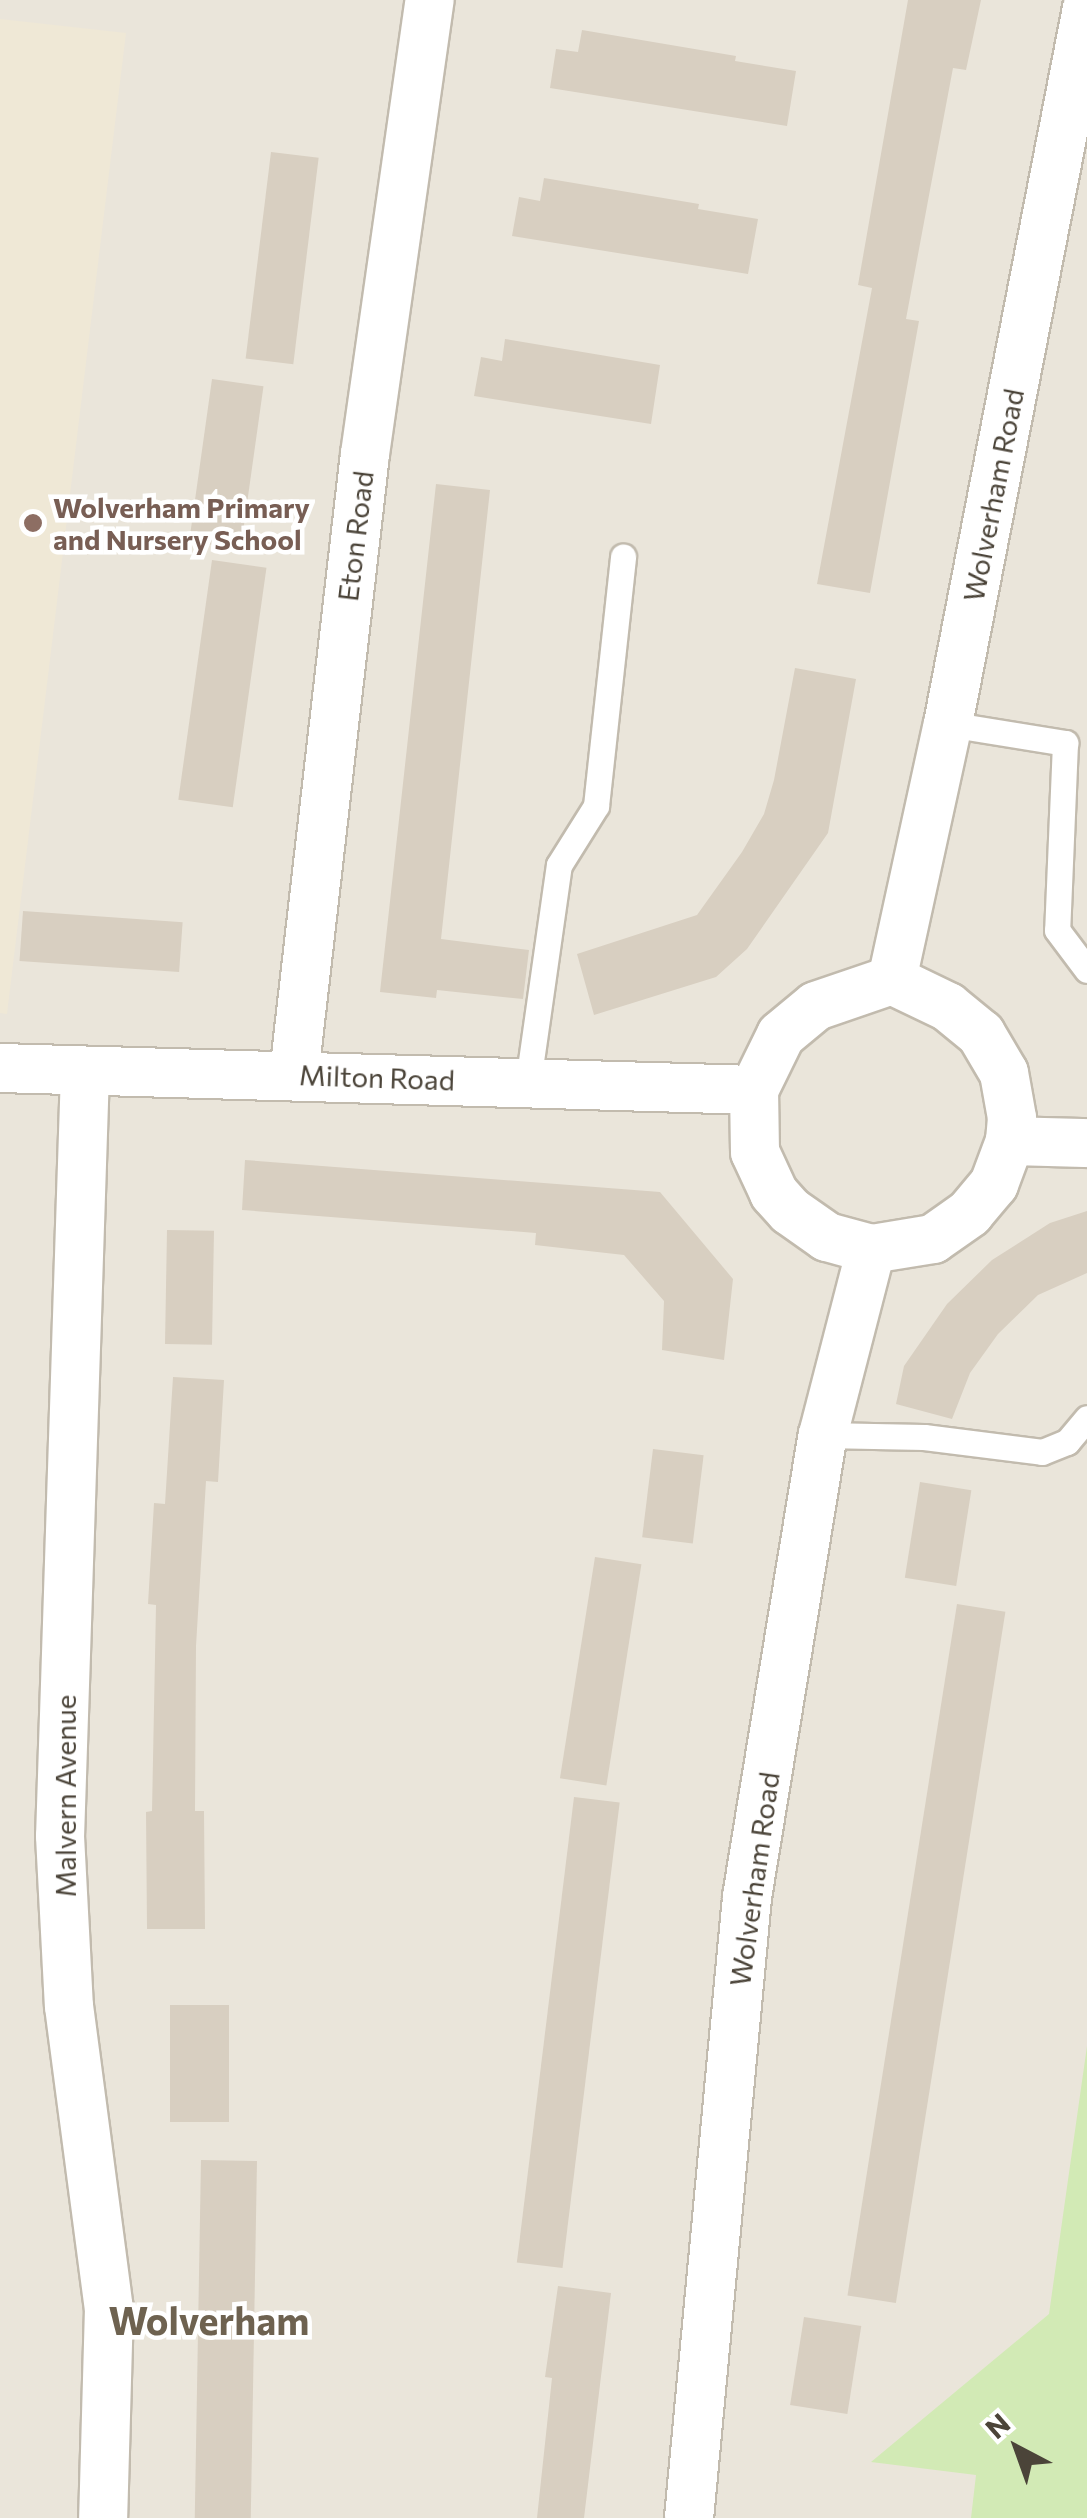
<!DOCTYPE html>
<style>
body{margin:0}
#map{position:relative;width:1087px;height:2518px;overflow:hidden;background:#f6f3ec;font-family:Commissioner,sans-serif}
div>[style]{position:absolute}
.residential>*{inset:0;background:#eae5da;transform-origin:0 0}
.education>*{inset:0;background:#efe8d6}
.green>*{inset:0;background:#d2eab5}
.building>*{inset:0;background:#d8cfc1;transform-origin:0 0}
.roads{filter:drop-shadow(2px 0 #c2bbae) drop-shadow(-2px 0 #c2bbae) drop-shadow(0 2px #c2bbae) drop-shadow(0 -2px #c2bbae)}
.lane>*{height:25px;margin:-12.5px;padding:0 12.5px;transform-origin:12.5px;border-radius:12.5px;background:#fff}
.street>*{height:48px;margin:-24px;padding:0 24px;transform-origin:24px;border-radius:24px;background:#fff}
.dots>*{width:28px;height:28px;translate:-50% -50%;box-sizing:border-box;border:5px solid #fff;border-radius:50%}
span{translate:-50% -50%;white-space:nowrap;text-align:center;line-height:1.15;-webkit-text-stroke:9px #fff;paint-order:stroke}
.street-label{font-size:28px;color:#4b4439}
.education-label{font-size:28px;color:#785e54;font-weight:700}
.left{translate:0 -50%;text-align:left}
.district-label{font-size:38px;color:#6e6250;font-weight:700}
.north{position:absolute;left:967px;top:2398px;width:100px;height:100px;-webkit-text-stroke:8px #fff;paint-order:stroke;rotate:319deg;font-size:28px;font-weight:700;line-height:40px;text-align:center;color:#4b4439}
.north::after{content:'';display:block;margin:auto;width:35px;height:45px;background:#4b4439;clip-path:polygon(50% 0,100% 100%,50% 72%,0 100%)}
</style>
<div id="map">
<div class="residential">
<i style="left:0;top:0;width:1087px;height:2518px"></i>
</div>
<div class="education">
<i style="clip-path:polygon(0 19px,126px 33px,7px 1014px,0 1013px)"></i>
</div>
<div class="green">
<i style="clip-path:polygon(1087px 2046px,1087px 2518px,971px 2518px,976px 2475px,871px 2462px,1049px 2314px)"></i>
</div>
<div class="building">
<i style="clip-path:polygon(908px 0,981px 0,966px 70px,953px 68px,930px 190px,906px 319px,919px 321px,870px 593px,817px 584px,872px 288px,858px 285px)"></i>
<i style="clip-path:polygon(582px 30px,736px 56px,735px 61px,796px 71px,787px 126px,550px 88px,556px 49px,578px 52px)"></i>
<i style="left:271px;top:152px;width:48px;height:208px;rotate:7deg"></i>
<i style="clip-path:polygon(544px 178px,699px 204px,698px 209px,758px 219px,748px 274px,512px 236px,519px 197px,540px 201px)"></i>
<i style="clip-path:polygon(505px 339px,660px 365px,651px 424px,474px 396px,481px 357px,502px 361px)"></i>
<i style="left:212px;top:379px;width:52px;height:164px;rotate:8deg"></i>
<i style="clip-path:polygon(436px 484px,490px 490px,441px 939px,529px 950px,523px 999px,437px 990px,436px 998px,380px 992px)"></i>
<i style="left:212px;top:560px;width:55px;height:242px;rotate:8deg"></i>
<i style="clip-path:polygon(795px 668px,856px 679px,828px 833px,747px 949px,716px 977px,594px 1015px,577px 954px,697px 915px,742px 852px,764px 814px,774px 780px)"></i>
<i style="left:23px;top:911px;width:160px;height:50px;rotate:4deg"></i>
<i style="clip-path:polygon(245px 1160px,660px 1192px,733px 1279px,724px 1360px,662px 1350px,664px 1301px,624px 1255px,535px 1245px,536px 1233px,242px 1210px)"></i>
<i style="clip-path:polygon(1087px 1211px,1087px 1273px,1038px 1295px,998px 1334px,970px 1373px,952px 1419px,896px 1404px,904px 1366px,947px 1304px,992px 1260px,1050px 1223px)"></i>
<i style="left:167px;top:1230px;width:47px;height:114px;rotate:1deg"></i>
<i style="clip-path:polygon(173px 1377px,224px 1380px,218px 1482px,206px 1481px,196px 1646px,195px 1811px,204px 1811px,205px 1929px,147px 1929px,146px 1812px,152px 1811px,156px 1605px,148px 1604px,154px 1503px,165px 1504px)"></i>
<i style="left:653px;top:1449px;width:51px;height:89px;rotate:7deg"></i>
<i style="left:920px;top:1482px;width:52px;height:97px;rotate:9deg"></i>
<i style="left:595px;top:1557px;width:47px;height:224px;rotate:9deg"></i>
<i style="left:957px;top:1604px;width:49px;height:700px;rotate:9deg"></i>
<i style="left:574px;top:1797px;width:46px;height:469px;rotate:7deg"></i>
<i style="left:229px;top:2005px;width:117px;height:59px;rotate:90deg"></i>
<i style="left:201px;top:2160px;width:56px;height:358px;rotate:1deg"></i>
<i style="clip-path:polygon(558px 2286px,611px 2293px,584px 2518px,537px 2518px,552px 2378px,545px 2377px)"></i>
<i style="left:804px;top:2317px;width:58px;height:89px;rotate:9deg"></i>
</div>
<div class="roads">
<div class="lane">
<i style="left:948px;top:724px;width:119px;rotate:9.2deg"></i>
<i style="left:1065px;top:743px;width:187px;rotate:92.4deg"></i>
<i style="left:1057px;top:930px;width:50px;rotate:53.1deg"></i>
<i style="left:528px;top:1082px;width:219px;rotate:-81.9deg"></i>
<i style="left:559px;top:865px;width:70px;rotate:-57.9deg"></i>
<i style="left:596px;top:806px;width:251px;rotate:-83.8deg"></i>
<i style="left:823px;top:1435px;width:101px;rotate:1.1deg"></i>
<i style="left:924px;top:1437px;width:119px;rotate:7.2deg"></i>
<i style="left:1042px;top:1452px;width:27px;rotate:-22deg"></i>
<i style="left:1067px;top:1442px;width:31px;rotate:-50deg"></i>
</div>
<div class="street">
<i style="left:892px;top:980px;width:262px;rotate:-77.7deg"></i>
<i style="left:948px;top:724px;width:729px;rotate:-79.01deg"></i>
<i style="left:892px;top:980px;width:62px;rotate:25.7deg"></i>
<i style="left:948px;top:1007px;width:43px;rotate:39.3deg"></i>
<i style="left:981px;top:1034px;width:45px;rotate:59.5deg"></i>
<i style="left:1004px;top:1073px;width:46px;rotate:79.9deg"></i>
<i style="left:1012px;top:1118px;width:23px;rotate:95deg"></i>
<i style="left:1010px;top:1141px;width:46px;rotate:110.4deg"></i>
<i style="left:994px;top:1184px;width:38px;rotate:130deg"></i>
<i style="left:970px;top:1213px;width:45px;rotate:144.9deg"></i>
<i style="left:933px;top:1239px;width:63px;rotate:170.8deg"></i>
<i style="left:871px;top:1249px;width:46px;rotate:-164.7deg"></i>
<i style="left:827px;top:1237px;width:45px;rotate:-144.9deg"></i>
<i style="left:790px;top:1211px;width:24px;rotate:-132deg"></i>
<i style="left:774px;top:1193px;width:45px;rotate:-114.9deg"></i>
<i style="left:755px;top:1152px;width:62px;rotate:-90.9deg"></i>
<i style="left:754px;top:1090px;width:61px;rotate:-63.9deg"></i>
<i style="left:781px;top:1035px;width:45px;rotate:-39.6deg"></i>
<i style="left:816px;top:1006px;width:80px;rotate:-18.9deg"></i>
<i style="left:0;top:1068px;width:754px;rotate:1.67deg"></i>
<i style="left:85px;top:1072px;width:764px;rotate:91.87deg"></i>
<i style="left:60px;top:1836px;width:170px;rotate:87deg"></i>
<i style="left:69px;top:2006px;width:305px;rotate:82.5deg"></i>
<i style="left:109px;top:2308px;width:210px;rotate:91.6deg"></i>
<i style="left:294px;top:1074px;width:624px;rotate:-83.47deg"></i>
<i style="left:365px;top:454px;width:459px;rotate:-81.9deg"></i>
<i style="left:1010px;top:1141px;width:77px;rotate:1.5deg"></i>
<i style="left:689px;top:2518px;width:624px;rotate:-84.66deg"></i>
<i style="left:747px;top:1897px;width:468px;rotate:-80.7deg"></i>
<i style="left:823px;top:1435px;width:192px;rotate:-75.5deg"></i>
</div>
</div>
<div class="dots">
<i style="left:33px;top:523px;background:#8d6e63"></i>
</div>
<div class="street-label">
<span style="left:993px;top:495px;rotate:-79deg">Wolverham Road</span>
<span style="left:355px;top:536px;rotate:-83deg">Eton Road</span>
<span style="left:377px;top:1077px;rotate:2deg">Milton Road</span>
<span style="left:65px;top:1796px;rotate:-90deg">Malvern Avenue</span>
<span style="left:754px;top:1879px;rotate:-82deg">Wolverham Road</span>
</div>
<div class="education-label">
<span class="left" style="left:53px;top:523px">Wolverham Primary<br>and Nursery School</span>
</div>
<div class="district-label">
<span style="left:209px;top:2320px">Wolverham</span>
</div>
<div class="north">N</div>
</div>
